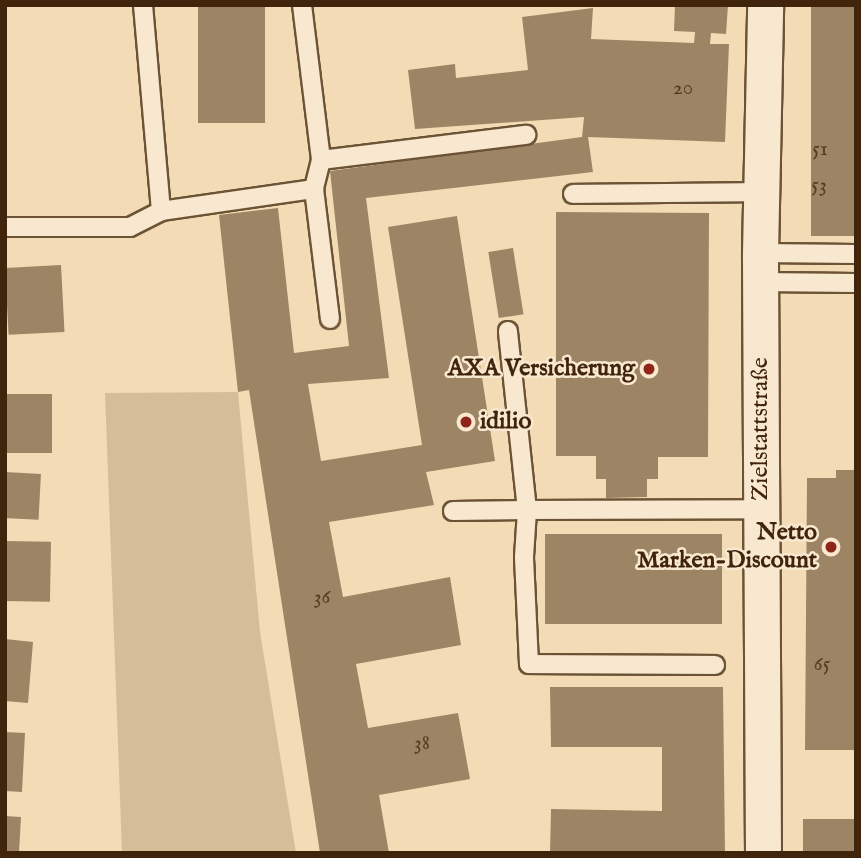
<!DOCTYPE html>
<meta charset="utf-8">
<style>
body{margin:0}
#map{position:relative;width:861px;height:858px;overflow:hidden;background:#f3dcb5;font-family:"IM FELL English",serif}
div>[style]{position:absolute}
.green>*{inset:0;background:#d5bd98}
.building>*{inset:0;background:#9d8464;transform-origin:0 0}
.roads{filter:drop-shadow(2px 0 #6d5336) drop-shadow(-2px 0 #6d5336) drop-shadow(0 2px #6d5336) drop-shadow(0 -2px #6d5336)}
.lane>*{height:18px;margin:-9px;padding:0 9px;transform-origin:9px;border-radius:9px;background:#f7e8cf}
.street>*{height:35px;margin:-17.5px;padding:0 17.5px;transform-origin:17.5px;border-radius:17.5px;background:#f7e8cf}
.dots>*{width:19px;height:19px;translate:-50% -50%;box-sizing:border-box;border:4px solid #f7e8cf;border-radius:50%}
span{translate:-50% -50%;white-space:nowrap;text-align:center;line-height:1.15;-webkit-text-stroke:5px #f7e8cf;paint-order:stroke}
.number-label{font-size:21px;color:#573d22}
.number-label span{-webkit-text-stroke-width:0}
.poi-label{font-size:24px;color:#40250c;font-weight:700}
.right{translate:-100% -50%;text-align:right}
.left{translate:0 -50%;text-align:left}
.street-label{font-size:24px;color:#40250c}
.frame{position:absolute;inset:0;border:7px solid #40250c;pointer-events:none}
</style>
<div id="map">
<div class="green">
<i style="clip-path:polygon(238px 392px,260px 632px,296px 853px,122px 853px,105px 393px)"></i>
</div>
<div class="building">
<i style="left:198px;top:5px;width:67px;height:118px"></i>
<i style="clip-path:polygon(675px 5px,728px 5px,726px 34px,711px 33px,710px 44px,729px 44px,725px 142px,588px 137px,593px 172px,366px 198px,389px 378px,308px 384px,321px 461px,422px 445px,388px 227px,457px 216px,495px 461px,426px 472px,434px 505px,329px 522px,343px 597px,450px 577px,461px 645px,356px 664px,368px 728px,458px 713px,470px 779px,379px 795px,389px 853px,320px 853px,249px 390px,238px 392px,219px 215px,278px 208px,294px 353px,349px 346px,330px 171px,582px 137px,584px 117px,415px 129px,408px 70px,455px 64px,456px 78px,528px 70px,522px 17px,593px 8px,591px 39px,694px 43px,695px 32px,674px 31px)"></i>
<i style="left:811px;top:5px;width:45px;height:231px"></i>
<i style="clip-path:polygon(556px 212px,709px 213px,708px 457px,658px 457px,658px 479px,647px 479px,647px 497px,606px 498px,606px 479px,596px 479px,596px 456px,556px 456px)"></i>
<i style="left:513px;top:248px;width:67px;height:25px;rotate:81deg"></i>
<i style="left:61px;top:265px;width:67px;height:56px;rotate:87deg"></i>
<i style="left:5px;top:394px;width:47px;height:59px"></i>
<i style="clip-path:polygon(836px 470px,856px 470px,856px 750px,805px 750px,807px 478px,836px 478px)"></i>
<i style="left:5px;top:472px;width:36px;height:46px;rotate:3deg"></i>
<i style="left:722px;top:534px;width:90px;height:177px;rotate:90deg"></i>
<i style="left:5px;top:541px;width:46px;height:60px;rotate:1deg"></i>
<i style="clip-path:polygon(5px 639px,33px 642px,28px 703px,5px 701px)"></i>
<i style="clip-path:polygon(550px 687px,723px 687px,725px 853px,550px 853px,551px 809px,662px 811px,662px 747px,551px 747px)"></i>
<i style="clip-path:polygon(5px 732px,25px 733px,22px 792px,5px 791px)"></i>
<i style="clip-path:polygon(5px 816px,21px 817px,19px 853px,5px 853px)"></i>
<i style="left:803px;top:819px;width:53px;height:34px"></i>
</div>
<div class="roads">
<div class="lane">
<i style="left:143px;top:5px;width:207px;rotate:85deg"></i>
<i style="left:161px;top:211px;width:155px;rotate:-8.2deg"></i>
<i style="left:302px;top:5px;width:156px;rotate:83deg"></i>
<i style="left:321px;top:160px;width:207px;rotate:-7deg"></i>
<i style="left:321px;top:160px;width:30px;rotate:104deg"></i>
<i style="left:314px;top:189px;width:131px;rotate:83deg"></i>
<i style="left:573px;top:194px;width:187px;rotate:-0.6deg"></i>
<i style="left:5px;top:227px;width:125px"></i>
<i style="left:130px;top:227px;width:35px;rotate:-27deg"></i>
<i style="left:760px;top:253px;width:96px;rotate:0.6deg"></i>
<i style="left:760px;top:282px;width:96px;rotate:0.6deg"></i>
<i style="left:453px;top:511px;width:74px;rotate:-0.8deg"></i>
<i style="left:527px;top:510px;width:180px;rotate:-96.1deg"></i>
<i style="left:715px;top:665px;width:186px;rotate:-179.7deg"></i>
<i style="left:529px;top:664px;width:107px;rotate:-92.7deg"></i>
<i style="left:524px;top:557px;width:47px;rotate:-86.3deg"></i>
<i style="left:527px;top:510px;width:234px;rotate:-0.2deg"></i>
</div>
<div class="street">
<i style="left:763px;top:853px;width:600px;rotate:-90.29deg"></i>
<i style="left:760px;top:253px;width:248px;rotate:-88.8deg"></i>
</div>
</div>
<div class="dots">
<i style="left:649px;top:369px;background:#8f2418"></i>
<i style="left:466px;top:422px;background:#8f2418"></i>
<i style="left:831px;top:547px;background:#8f2418"></i>
</div>
<div class="number-label">
<span style="left:683px;top:89px">20</span>
<span style="left:820px;top:150px">51</span>
<span style="left:819px;top:186px">53</span>
<span style="left:322px;top:598px">36</span>
<span style="left:822px;top:665px">65</span>
<span style="left:422px;top:744px">38</span>
</div>
<div class="poi-label">
<span class="right" style="left:635px;top:369px">AXA Versicherung</span>
<span class="left" style="left:480px;top:422px">idilio</span>
<span class="right" style="left:817px;top:547px">Netto<br>Marken-Discount</span>
</div>
<div class="street-label">
<span style="left:761px;top:429px;rotate:-90deg">Zielstattstraße</span>
</div>
<div class="frame"></div>
</div>
